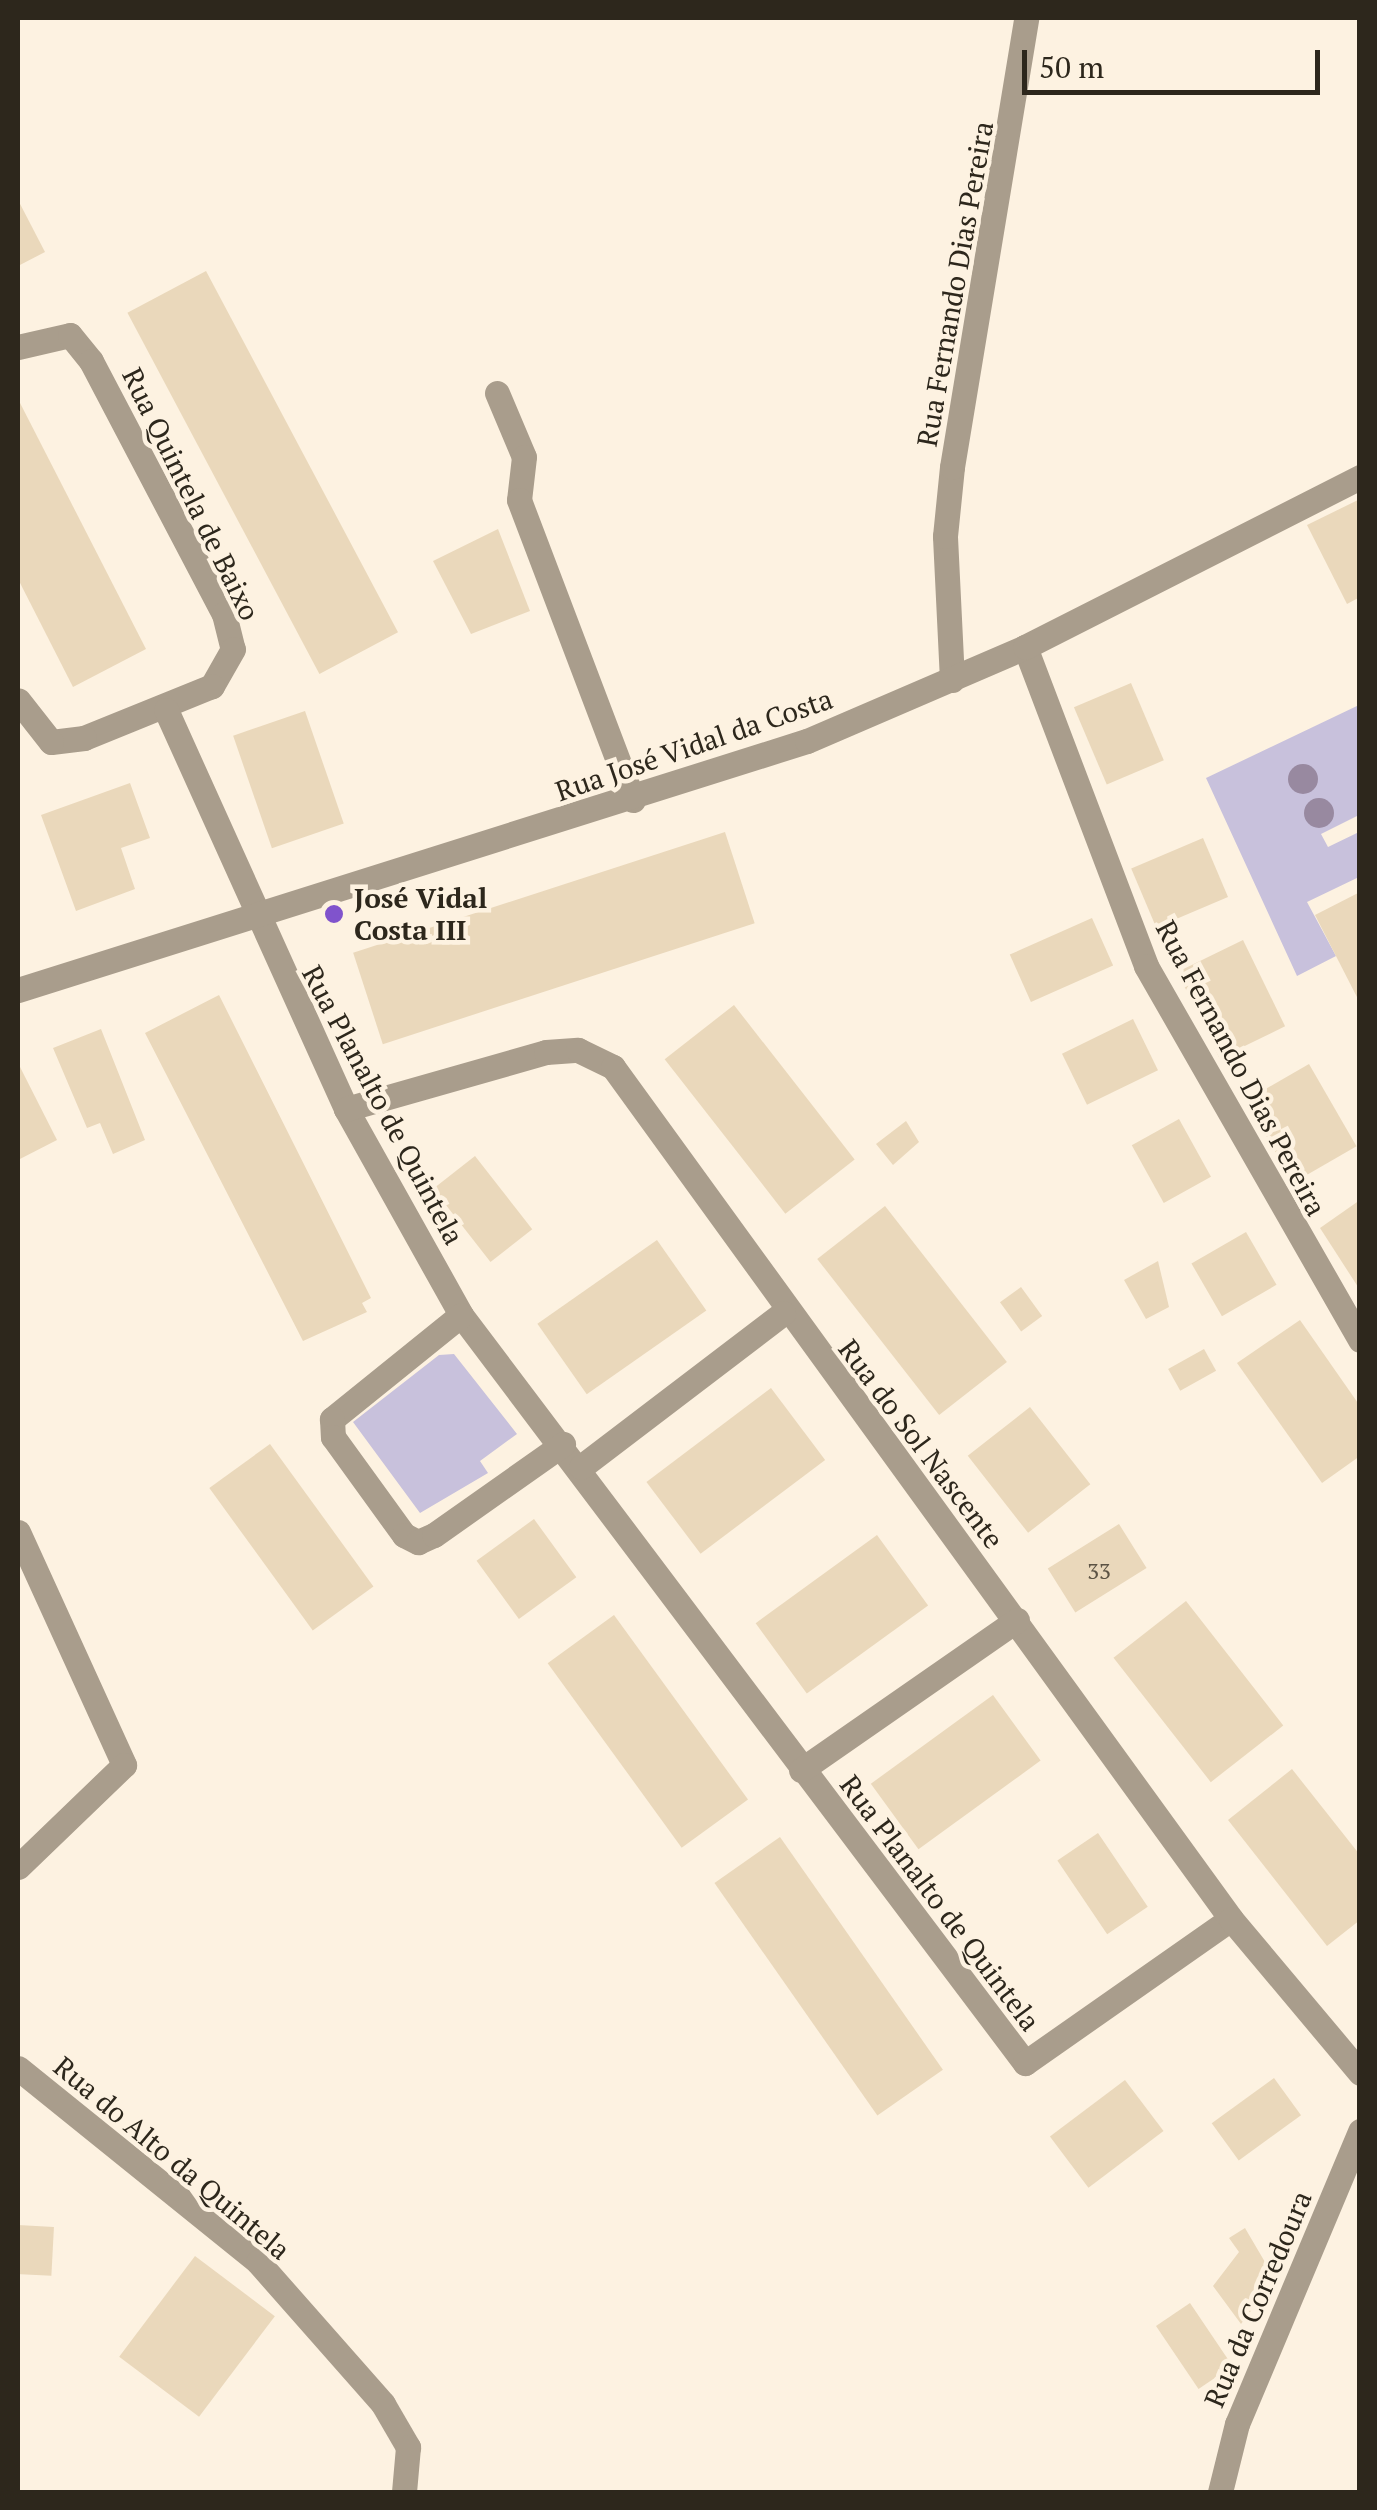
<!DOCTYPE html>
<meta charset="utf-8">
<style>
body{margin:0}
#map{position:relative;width:1377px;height:2510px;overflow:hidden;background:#fdf2e1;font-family:"PT Serif",serif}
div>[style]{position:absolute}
.green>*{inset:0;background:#c8c1dc}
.building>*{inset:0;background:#ead8bb;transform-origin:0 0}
.minor>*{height:25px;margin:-12.5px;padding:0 12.5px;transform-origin:12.5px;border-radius:12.5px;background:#a99d8c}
.trees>*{width:30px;height:30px;margin:-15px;border-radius:50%;background:#9889a0}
.dots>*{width:28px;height:28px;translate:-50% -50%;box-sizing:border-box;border:5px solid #fdf2e1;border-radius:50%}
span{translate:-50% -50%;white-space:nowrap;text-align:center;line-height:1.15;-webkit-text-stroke:9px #fdf2e1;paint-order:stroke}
.number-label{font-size:22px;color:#5c5344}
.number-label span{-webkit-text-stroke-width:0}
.street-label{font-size:28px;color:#2d271c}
.poi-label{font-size:28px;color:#2d271c;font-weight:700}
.left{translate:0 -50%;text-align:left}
.frame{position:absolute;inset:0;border:20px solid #2d271c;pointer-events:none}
.scale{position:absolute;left:1022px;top:50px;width:298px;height:45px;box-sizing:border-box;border:5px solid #2d271c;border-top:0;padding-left:12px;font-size:30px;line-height:35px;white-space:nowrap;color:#2d271c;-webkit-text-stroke:8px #fdf2e1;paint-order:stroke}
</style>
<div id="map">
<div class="green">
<i style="clip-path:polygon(1359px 705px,1359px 815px,1321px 834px,1328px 847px,1359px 832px,1359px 877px,1307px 902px,1336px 956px,1297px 976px,1206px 778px)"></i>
<i style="clip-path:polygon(454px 1354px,517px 1434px,480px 1461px,488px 1473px,420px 1513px,353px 1422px,439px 1355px)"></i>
</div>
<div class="building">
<i style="clip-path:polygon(18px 200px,45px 252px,18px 266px)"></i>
<i style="left:206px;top:271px;width:409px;height:89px;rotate:62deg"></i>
<i style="clip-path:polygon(18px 399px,146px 649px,73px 687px,18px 579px)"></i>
<i style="clip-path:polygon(1360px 499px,1360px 597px,1347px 604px,1307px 525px)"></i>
<i style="clip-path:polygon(498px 529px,530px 611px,471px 634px,433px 561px)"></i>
<i style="left:1131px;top:683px;width:84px;height:62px;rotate:67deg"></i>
<i style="left:305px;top:711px;width:119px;height:76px;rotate:71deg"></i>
<i style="clip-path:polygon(130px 783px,150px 838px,121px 848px,135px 889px,76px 911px,41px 815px)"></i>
<i style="left:725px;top:832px;width:96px;height:391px;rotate:72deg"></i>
<i style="left:1203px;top:838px;width:64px;height:78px;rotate:67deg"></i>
<i style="clip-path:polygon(1360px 892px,1360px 1003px,1315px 915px)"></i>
<i style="left:1092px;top:918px;width:52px;height:90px;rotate:66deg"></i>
<i style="left:1243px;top:940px;width:96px;height:73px;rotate:64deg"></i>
<i style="clip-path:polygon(219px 995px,371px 1298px,362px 1303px,367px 1312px,303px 1341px,145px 1033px)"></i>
<i style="left:734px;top:1005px;width:196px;height:88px;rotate:52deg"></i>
<i style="left:1133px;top:1019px;width:57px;height:79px;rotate:64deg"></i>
<i style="clip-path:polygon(101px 1029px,145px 1140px,113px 1154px,100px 1123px,87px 1128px,53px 1048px)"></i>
<i style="clip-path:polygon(18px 1063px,57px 1140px,18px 1160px)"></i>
<i style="left:1309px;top:1064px;width:95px;height:73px;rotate:60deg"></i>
<i style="left:1179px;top:1119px;width:66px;height:54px;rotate:61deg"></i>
<i style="clip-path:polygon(906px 1121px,919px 1142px,893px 1165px,876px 1144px)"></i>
<i style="left:475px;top:1156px;width:93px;height:53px;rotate:52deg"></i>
<i style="clip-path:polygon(1360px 1200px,1360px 1290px,1320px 1228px)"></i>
<i style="left:885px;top:1206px;width:198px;height:86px;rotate:52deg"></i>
<i style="left:1246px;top:1232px;width:61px;height:63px;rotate:60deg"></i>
<i style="left:657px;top:1240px;width:86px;height:146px;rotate:55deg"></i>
<i style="clip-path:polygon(1158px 1261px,1169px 1307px,1146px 1319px,1124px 1280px)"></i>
<i style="left:1021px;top:1287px;width:36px;height:26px;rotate:54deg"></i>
<i style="clip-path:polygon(1300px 1320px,1360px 1406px,1360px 1456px,1322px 1483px,1237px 1363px)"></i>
<i style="left:1204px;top:1349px;width:25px;height:41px;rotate:61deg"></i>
<i style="left:771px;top:1388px;width:90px;height:156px;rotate:53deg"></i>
<i style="left:1030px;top:1407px;width:98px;height:79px;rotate:52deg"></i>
<i style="left:270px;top:1444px;width:176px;height:75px;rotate:54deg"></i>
<i style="left:534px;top:1519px;width:72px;height:71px;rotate:54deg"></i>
<i style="left:1119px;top:1524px;width:52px;height:84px;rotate:58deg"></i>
<i style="left:877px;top:1535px;width:87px;height:150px;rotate:54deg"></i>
<i style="left:1186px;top:1601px;width:158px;height:92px;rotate:52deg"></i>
<i style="left:614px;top:1615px;width:228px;height:82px;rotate:54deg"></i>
<i style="left:993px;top:1695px;width:81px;height:151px;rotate:54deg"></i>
<i style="clip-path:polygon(1292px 1769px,1360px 1855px,1360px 1920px,1327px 1946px,1228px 1820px)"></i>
<i style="left:1098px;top:1833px;width:89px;height:49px;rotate:56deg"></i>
<i style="left:780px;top:1837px;width:284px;height:80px;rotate:55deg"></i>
<i style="left:1274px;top:2078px;width:46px;height:77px;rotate:54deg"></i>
<i style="left:1125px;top:2080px;width:64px;height:94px;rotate:53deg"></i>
<i style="left:18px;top:2225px;width:36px;height:49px;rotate:3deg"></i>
<i style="clip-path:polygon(1245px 2228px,1275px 2279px,1241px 2324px,1213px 2286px,1239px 2252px,1229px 2238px)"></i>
<i style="left:195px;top:2256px;width:100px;height:126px;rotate:37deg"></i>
<i style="left:1190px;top:2303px;width:76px;height:41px;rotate:56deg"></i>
</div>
<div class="minor">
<i style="left:18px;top:347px;width:53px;rotate:-13deg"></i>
<i style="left:70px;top:335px;width:33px;rotate:51deg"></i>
<i style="left:91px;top:361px;width:286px;rotate:62.3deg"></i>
<i style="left:224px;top:614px;width:36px;rotate:76deg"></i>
<i style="left:233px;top:649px;width:43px;rotate:119.6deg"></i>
<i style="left:212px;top:686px;width:138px;rotate:157.9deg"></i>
<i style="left:84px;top:738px;width:33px;rotate:173deg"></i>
<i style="left:51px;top:742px;width:53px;rotate:-128.2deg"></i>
<i style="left:497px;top:393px;width:69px;rotate:67.1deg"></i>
<i style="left:524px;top:457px;width:43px;rotate:96.6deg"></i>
<i style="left:519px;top:500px;width:321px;rotate:69.2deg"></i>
<i style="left:1025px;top:647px;width:341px;rotate:69.2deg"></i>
<i style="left:1146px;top:966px;width:431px;rotate:60.2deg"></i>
<i style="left:952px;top:680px;width:144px;rotate:-92.8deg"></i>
<i style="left:945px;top:536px;width:69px;rotate:-84.2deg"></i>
<i style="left:952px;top:467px;width:455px;rotate:-80.6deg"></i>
<i style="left:166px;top:710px;width:438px;rotate:65.7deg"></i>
<i style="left:346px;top:1109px;width:236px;rotate:60.8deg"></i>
<i style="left:461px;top:1315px;width:937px;rotate:52.98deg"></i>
<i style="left:1025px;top:2063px;width:251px;rotate:-35deg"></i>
<i style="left:18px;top:990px;width:827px;rotate:-17.52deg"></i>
<i style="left:807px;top:741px;width:237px;rotate:-23.3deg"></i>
<i style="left:1025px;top:647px;width:376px;rotate:-26.9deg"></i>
<i style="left:346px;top:1109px;width:208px;rotate:-15.9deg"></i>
<i style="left:546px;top:1052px;width:32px;rotate:-4deg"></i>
<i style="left:578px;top:1050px;width:39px;rotate:26deg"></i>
<i style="left:613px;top:1067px;width:1053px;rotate:54.04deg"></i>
<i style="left:1231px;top:1919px;width:201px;rotate:50deg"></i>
<i style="left:461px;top:1315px;width:166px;rotate:141.1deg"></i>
<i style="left:332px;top:1419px;width:18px;rotate:87deg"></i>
<i style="left:333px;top:1437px;width:121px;rotate:54.1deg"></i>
<i style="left:404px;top:1535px;width:16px;rotate:27deg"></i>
<i style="left:418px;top:1542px;width:17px;rotate:-24deg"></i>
<i style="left:434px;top:1535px;width:158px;rotate:-35.2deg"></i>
<i style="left:581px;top:1467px;width:254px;rotate:-37.3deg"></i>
<i style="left:18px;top:1532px;width:256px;rotate:65.5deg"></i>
<i style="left:124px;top:1765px;width:147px;rotate:136.1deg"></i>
<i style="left:801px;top:1770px;width:263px;rotate:-34.8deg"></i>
<i style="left:18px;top:2068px;width:309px;rotate:38.9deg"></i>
<i style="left:258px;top:2262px;width:189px;rotate:48.6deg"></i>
<i style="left:383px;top:2404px;width:50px;rotate:59.8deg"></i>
<i style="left:408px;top:2447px;width:45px;rotate:95.1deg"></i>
<i style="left:1220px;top:2492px;width:70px;rotate:-76deg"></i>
<i style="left:1237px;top:2424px;width:318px;rotate:-67.2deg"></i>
</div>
<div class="trees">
<i style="left:1303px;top:779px"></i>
<i style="left:1319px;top:813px"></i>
</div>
<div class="dots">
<i style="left:334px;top:914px;background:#8053cc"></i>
</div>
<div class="number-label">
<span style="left:1099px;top:1571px">33</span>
</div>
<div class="street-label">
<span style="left:955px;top:284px;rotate:-80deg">Rua Fernando Dias Pereira</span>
<span style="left:191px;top:494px;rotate:64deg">Rua Quintela de Baixo</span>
<span style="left:694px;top:745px;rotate:-19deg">Rua José Vidal da Costa</span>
<span style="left:1241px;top:1068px;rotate:62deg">Rua Fernando Dias Pereira</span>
<span style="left:383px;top:1105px;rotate:62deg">Rua Planalto de Quintela</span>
<span style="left:921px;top:1444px;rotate:53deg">Rua do Sol Nascente</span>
<span style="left:940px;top:1903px;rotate:53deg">Rua Planalto de Quintela</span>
<span style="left:172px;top:2158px;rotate:40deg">Rua do Alto da Quintela</span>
<span style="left:1258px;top:2299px;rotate:-67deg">Rua da Corredoura</span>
</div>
<div class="poi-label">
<span class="left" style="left:354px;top:914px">José Vidal<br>Costa III</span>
</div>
<div class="frame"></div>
<div class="scale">50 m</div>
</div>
